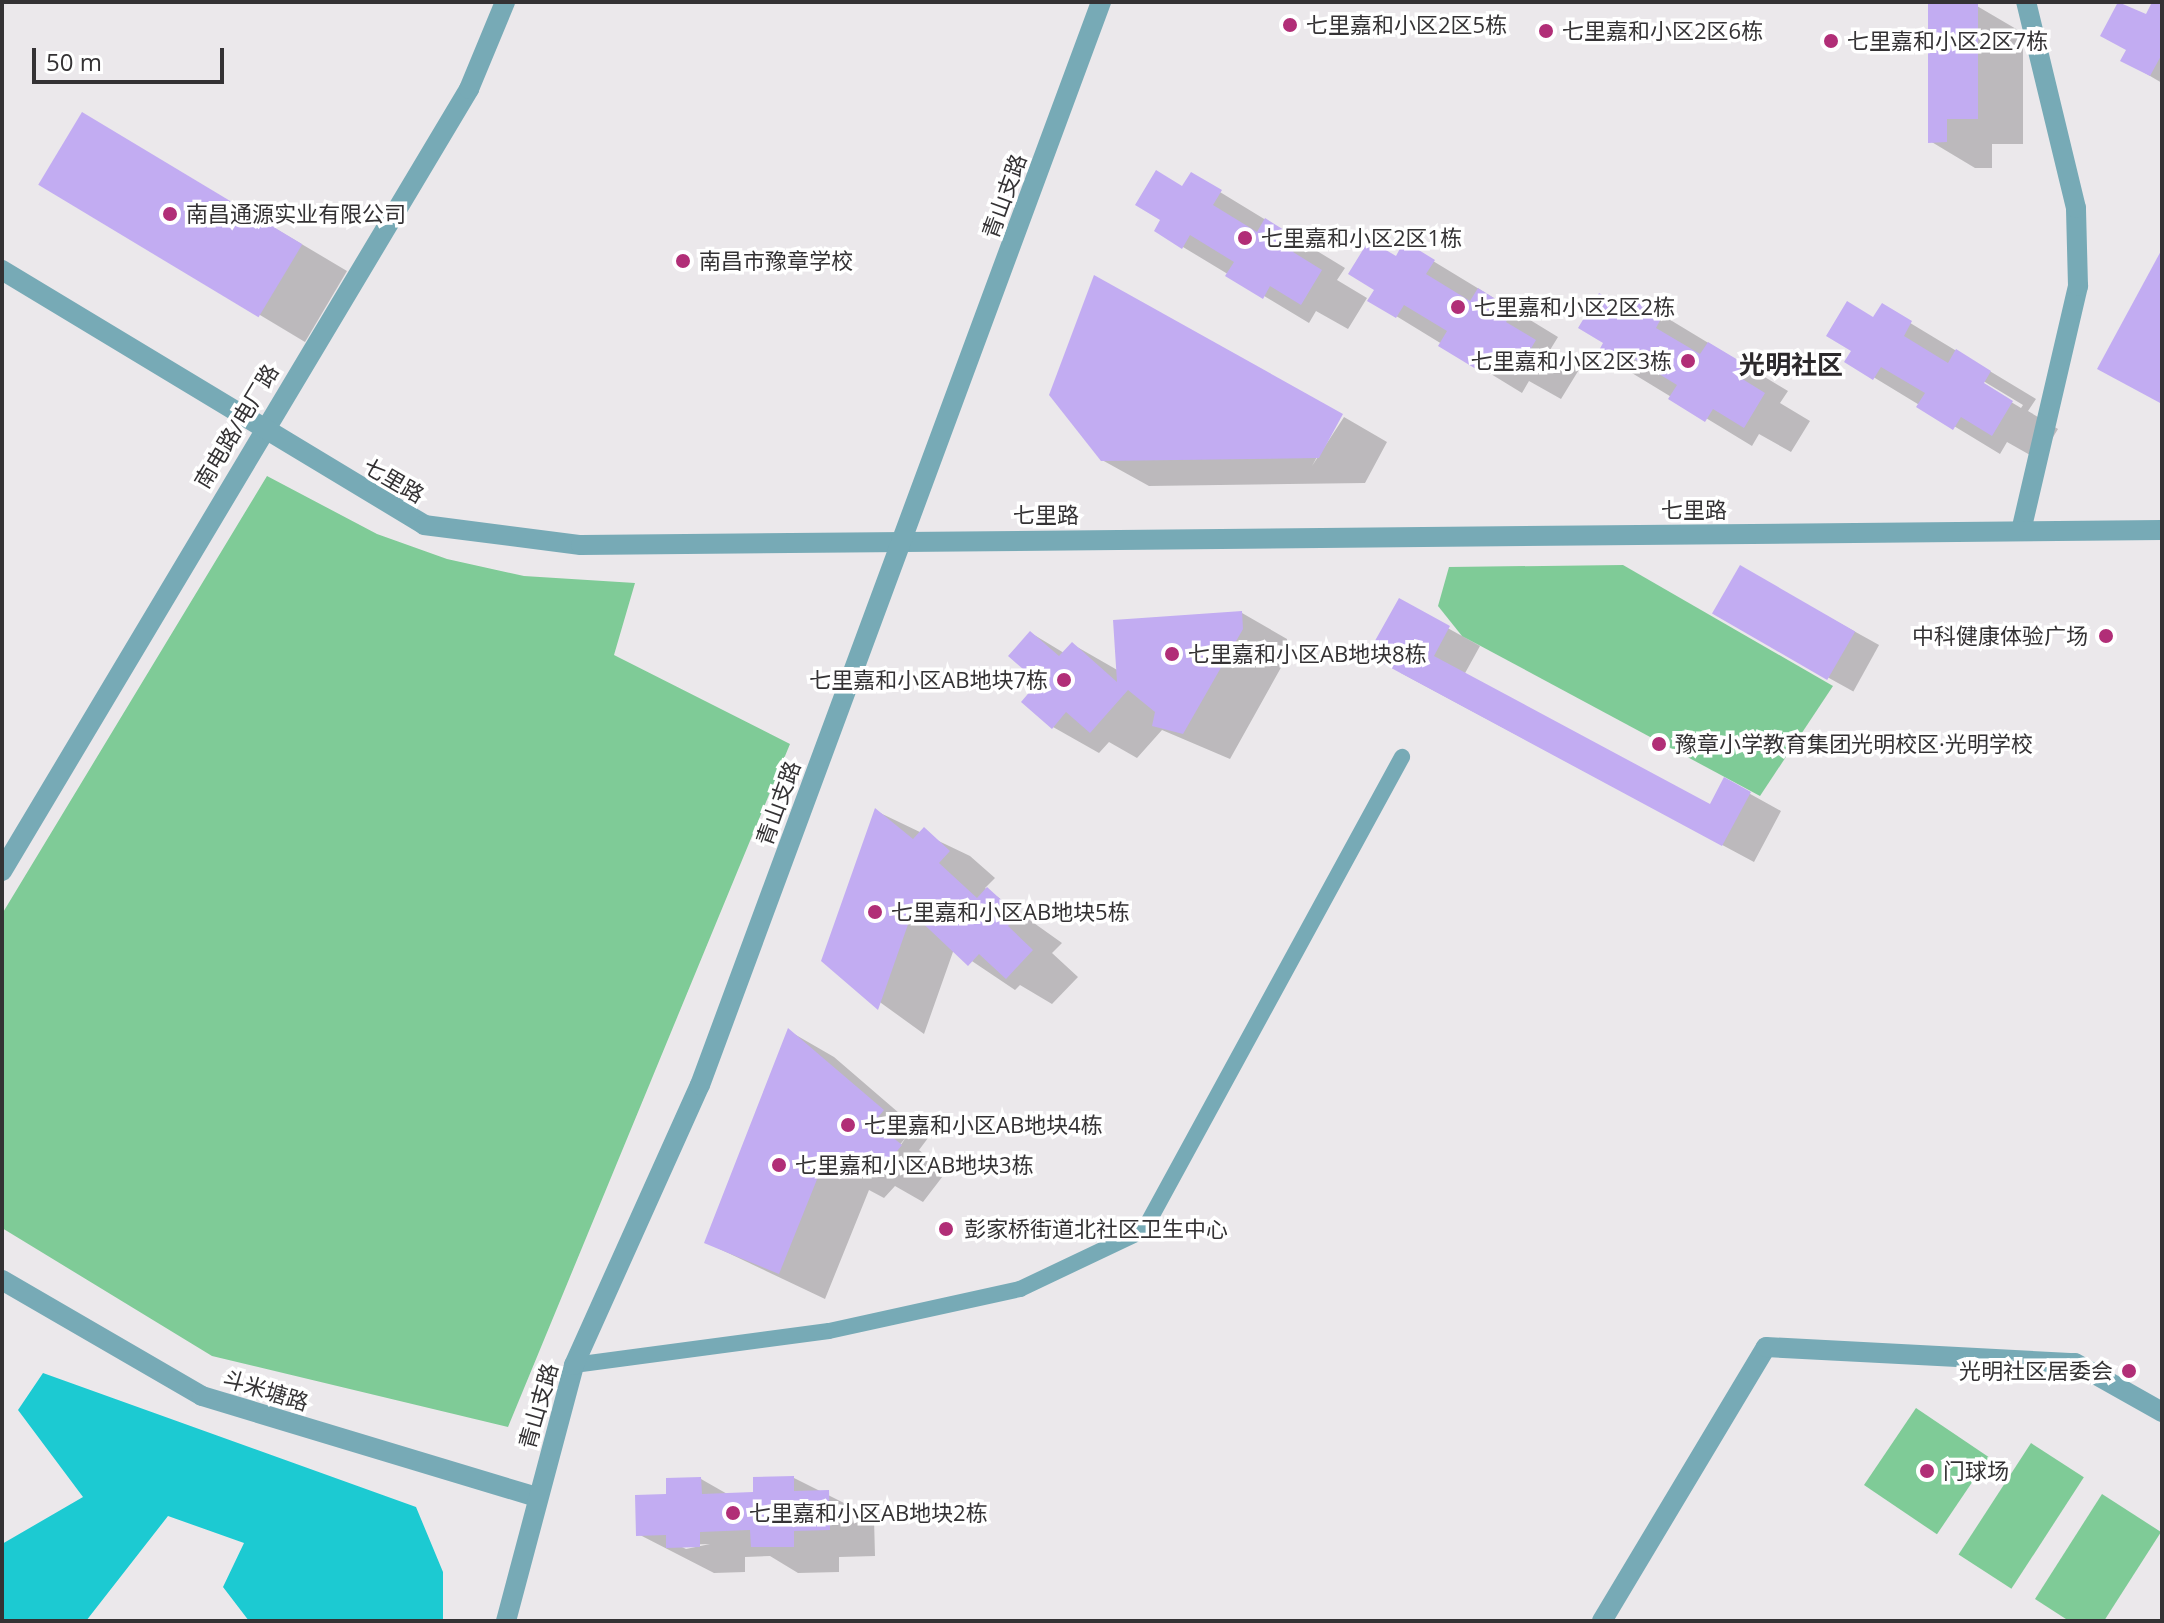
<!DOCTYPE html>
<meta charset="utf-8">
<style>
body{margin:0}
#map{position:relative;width:2164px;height:1623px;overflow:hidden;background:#ebe8eb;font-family:"Open Sans","Noto Sans SC",sans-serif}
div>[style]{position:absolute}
.green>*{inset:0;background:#7fcb97;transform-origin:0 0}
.water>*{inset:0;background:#1ccad2}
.shadow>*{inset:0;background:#0003;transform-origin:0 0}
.building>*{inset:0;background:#c2acf2;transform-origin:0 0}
.service>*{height:16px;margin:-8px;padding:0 8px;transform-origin:8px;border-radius:8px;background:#77aab6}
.minor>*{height:20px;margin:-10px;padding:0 10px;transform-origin:10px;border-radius:10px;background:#77aab6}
.tertiary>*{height:20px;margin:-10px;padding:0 10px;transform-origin:10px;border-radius:10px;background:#77aab6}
.dots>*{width:22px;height:22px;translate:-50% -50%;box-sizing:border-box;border:4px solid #fff;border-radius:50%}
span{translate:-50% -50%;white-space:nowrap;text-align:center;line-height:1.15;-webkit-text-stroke:7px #fff;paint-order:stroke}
.poi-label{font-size:22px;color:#343234}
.left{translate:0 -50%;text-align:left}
.right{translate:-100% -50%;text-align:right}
.street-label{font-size:22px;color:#343234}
.quarter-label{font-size:26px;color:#2c292b;font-weight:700}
.frame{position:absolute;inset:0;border:4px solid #343234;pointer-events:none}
.scale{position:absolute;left:32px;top:48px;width:192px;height:36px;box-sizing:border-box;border:4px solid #343234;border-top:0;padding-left:10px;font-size:24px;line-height:28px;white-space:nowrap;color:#343234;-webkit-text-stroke:6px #fff;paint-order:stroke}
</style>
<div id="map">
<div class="green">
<i style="clip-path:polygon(267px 476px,377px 534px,447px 559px,524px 576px,635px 583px,614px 655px,790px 744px,508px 1427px,212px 1356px,2px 1228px,2px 914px)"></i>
<i style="clip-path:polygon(1623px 565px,1833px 686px,1760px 796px,1462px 636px,1438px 606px,1449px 567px)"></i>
<i style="left:1916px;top:1408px;width:88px;height:93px;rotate:34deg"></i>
<i style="left:2031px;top:1443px;width:63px;height:133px;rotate:33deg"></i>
<i style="clip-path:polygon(2102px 1494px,2161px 1532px,2104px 1621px,2069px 1621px,2035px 1599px)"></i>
</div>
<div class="water">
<i style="clip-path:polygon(43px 1373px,416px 1507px,443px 1572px,443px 1621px,249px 1621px,223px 1587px,244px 1543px,168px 1516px,86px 1621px,2px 1621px,2px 1544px,83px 1497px,18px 1410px)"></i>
</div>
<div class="shadow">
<i style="clip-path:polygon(1977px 6px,2023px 33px,2023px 144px,1992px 144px,1992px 168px,1975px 168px,1930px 141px)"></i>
<i style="clip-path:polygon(2162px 6px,2162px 83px,2123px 60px,2147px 17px)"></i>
<i style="clip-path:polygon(128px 141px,347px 271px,305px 342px,260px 315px)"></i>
<i style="clip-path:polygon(1192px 175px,1345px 268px,1337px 280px,1367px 298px,1348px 329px,1316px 311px,1309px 323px,1183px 247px,1183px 188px)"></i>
<i style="clip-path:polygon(1405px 244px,1558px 337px,1550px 350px,1580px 368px,1561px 399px,1529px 381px,1522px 393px,1370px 300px)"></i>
<i style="clip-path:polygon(1634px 298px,1788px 391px,1780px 403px,1810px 421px,1791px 452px,1759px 434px,1752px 446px,1599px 353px)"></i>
<i style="clip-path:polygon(evenodd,1882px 306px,2036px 399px,2028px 411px,2058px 429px,2039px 460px,2007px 442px,2000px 454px,1847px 361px,1882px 306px,1980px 379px,2023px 405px,2021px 408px,1978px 382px,1980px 379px)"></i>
<i style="clip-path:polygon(1340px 415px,1312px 466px,1344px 417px,1387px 442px,1365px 483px,1149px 486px,1102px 460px)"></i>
<i style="left:1740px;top:568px;width:159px;height:53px;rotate:29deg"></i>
<i style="clip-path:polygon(1399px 601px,1480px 646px,1464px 675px,1710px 807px,1725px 780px,1781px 811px,1754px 862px,1401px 673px)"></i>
<i style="clip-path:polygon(1242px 613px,1287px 639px,1288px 655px,1230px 759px,1162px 730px,1137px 758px,1109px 742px,1099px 753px,1053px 727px,1031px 633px,1064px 653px,1072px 644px,1119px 671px)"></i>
<i style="clip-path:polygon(876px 811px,970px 856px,995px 878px,985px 888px,1062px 943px,1052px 953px,1078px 977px,1052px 1004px,1020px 985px,1015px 990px,954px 949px,924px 1034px,823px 961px)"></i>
<i style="clip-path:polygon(evenodd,789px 1031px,834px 1057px,928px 1138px,919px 1150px,946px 1172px,923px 1202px,895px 1186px,884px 1198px,869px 1190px,825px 1299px,707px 1243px,789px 1031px,907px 1136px,880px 1175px,875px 1175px,907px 1136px)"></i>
<i style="clip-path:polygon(evenodd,794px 1478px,874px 1518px,875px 1556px,839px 1557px,839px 1572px,798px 1573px,770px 1556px,745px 1557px,745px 1572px,714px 1573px,638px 1534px,668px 1496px,701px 1479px,729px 1495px,755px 1494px,794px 1478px,710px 1544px,686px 1549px,678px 1545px,710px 1544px)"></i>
</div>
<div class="building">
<i style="clip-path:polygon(2118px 2px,2146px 14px,2152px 2px,2162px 2px,2162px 54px,2150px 76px,2120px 61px,2126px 50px,2100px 36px)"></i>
<i style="clip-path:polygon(1928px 4px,1978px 4px,1978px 119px,1947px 119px,1947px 142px,1928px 143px)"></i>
<i style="left:82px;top:112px;width:257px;height:85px;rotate:31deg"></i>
<i style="clip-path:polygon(1156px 170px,1182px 186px,1191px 172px,1222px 190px,1213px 205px,1257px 232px,1265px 218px,1300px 240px,1293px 252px,1322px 270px,1301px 305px,1270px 286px,1263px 299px,1225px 276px,1234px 262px,1190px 235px,1182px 249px,1154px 231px,1160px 220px,1135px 205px)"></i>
<i style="clip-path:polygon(1369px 240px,1396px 256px,1404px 241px,1435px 260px,1426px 274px,1470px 301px,1478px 288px,1513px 310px,1506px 322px,1536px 340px,1515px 375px,1484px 355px,1476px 369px,1438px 346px,1447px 331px,1404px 305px,1396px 318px,1367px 301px,1374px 290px,1348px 274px)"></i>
<i style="clip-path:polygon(2162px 249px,2162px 404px,2097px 369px)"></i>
<i style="clip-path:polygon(1094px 275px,1343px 414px,1319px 458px,1101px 461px,1049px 395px)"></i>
<i style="clip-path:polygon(1599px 293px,1625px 309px,1634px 295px,1664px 313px,1656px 328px,1700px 354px,1708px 342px,1743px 363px,1736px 375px,1765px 393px,1744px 428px,1713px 409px,1705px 422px,1668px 399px,1677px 385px,1633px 358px,1625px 371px,1597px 354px,1603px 343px,1578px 328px)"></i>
<i style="clip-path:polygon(1847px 301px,1873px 317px,1882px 303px,1912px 321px,1904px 336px,1948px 363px,1956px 349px,1991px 371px,1984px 383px,2013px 401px,1992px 436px,1961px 417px,1953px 430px,1916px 407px,1925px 393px,1881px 367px,1873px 380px,1844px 362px,1851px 351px,1826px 336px)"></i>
<i style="left:1740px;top:565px;width:133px;height:56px;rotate:30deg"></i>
<i style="clip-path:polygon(1399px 598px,1450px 626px,1434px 656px,1710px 804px,1724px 777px,1751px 792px,1722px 846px,1367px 655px)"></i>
<i style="clip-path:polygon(1242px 611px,1243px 629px,1183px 734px,1152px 726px,1155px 712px,1128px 690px,1090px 733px,1066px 712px,1052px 729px,1021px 702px,1038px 682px,1008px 656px,1030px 631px,1059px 656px,1072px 642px,1117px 682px,1113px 620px)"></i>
<i style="clip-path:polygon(875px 808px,913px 839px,924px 827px,950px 851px,939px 863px,977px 898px,987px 887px,1018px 915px,1008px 926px,1033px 950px,1006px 979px,979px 954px,968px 966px,912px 913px,878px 1010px,821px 961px)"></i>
<i style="clip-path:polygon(788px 1028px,884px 1110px,874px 1122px,902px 1145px,876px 1177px,851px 1157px,837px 1174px,824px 1162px,779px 1274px,704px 1243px)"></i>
<i style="clip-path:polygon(794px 1476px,794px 1491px,829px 1490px,830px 1530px,794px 1531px,794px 1547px,751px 1547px,750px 1530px,700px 1532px,700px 1547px,666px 1548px,666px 1535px,636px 1536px,635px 1495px,666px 1494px,666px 1478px,701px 1477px,702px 1494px,753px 1492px,753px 1477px)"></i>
</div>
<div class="service">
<i style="left:574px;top:1365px;width:257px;rotate:-7.6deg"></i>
<i style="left:829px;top:1331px;width:196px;rotate:-12.4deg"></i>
<i style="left:1020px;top:1289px;width:137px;rotate:-25.4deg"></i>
<i style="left:1144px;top:1230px;width:539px;rotate:-61.39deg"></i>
</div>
<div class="minor">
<i style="left:2021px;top:531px;width:252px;rotate:-76.9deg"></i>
<i style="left:2078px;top:286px;width:78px;rotate:-91.5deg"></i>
<i style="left:2076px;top:208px;width:212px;rotate:-103.6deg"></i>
<i style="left:2px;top:871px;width:911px;rotate:-59.15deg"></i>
<i style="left:469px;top:89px;width:94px;rotate:-67.5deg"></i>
<i style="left:2px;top:1280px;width:231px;rotate:30.1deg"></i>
<i style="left:202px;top:1396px;width:350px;rotate:16.8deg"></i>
<i style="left:1602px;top:1621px;width:319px;rotate:-59.1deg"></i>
<i style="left:1766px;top:1347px;width:309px;rotate:3deg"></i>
<i style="left:2075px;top:1363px;width:100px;rotate:29.4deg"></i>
</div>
<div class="tertiary">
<i style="left:2px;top:270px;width:493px;rotate:31.1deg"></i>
<i style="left:424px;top:525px;width:158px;rotate:7.3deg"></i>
<i style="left:581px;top:545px;width:1581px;rotate:-0.54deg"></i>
<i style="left:506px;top:1621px;width:265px;rotate:-75.1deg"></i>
<i style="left:574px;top:1365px;width:307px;rotate:-65.8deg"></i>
<i style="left:700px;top:1085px;width:1155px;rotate:-69.68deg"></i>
</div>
<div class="dots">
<i style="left:1290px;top:25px;background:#b12e77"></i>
<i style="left:1546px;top:31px;background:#b12e77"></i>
<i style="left:1831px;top:41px;background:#b12e77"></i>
<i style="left:170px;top:214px;background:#b12e77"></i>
<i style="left:1245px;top:238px;background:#b12e77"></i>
<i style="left:683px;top:261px;background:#b12e77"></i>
<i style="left:1458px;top:307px;background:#b12e77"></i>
<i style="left:1688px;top:361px;background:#b12e77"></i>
<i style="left:2106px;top:636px;background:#b12e77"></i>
<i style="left:1172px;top:654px;background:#b12e77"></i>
<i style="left:1064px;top:680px;background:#b12e77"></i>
<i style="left:1659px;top:744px;background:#b12e77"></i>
<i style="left:875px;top:912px;background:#b12e77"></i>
<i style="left:848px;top:1125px;background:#b12e77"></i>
<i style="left:779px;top:1165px;background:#b12e77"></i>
<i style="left:946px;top:1229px;background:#b12e77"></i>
<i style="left:2129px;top:1371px;background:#b12e77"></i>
<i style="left:1927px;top:1471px;background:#b12e77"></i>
<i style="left:733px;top:1513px;background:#b12e77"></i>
</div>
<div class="poi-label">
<span class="left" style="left:1306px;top:25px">七里嘉和小区2区5栋</span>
<span class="left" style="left:1562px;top:31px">七里嘉和小区2区6栋</span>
<span class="left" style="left:1847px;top:41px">七里嘉和小区2区7栋</span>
<span class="left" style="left:186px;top:214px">南昌通源实业有限公司</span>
<span class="left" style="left:1261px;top:238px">七里嘉和小区2区1栋</span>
<span class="left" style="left:699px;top:261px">南昌市豫章学校</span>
<span class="left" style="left:1474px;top:307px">七里嘉和小区2区2栋</span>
<span class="right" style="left:1672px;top:361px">七里嘉和小区2区3栋</span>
<span class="right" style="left:2088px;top:636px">中科健康体验广场</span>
<span class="left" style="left:1188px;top:654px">七里嘉和小区AB地块8栋</span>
<span class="right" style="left:1048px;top:680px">七里嘉和小区AB地块7栋</span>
<span class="left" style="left:1675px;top:744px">豫章小学教育集团光明校区·光明学校</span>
<span class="left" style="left:891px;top:912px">七里嘉和小区AB地块5栋</span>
<span class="left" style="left:864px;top:1125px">七里嘉和小区AB地块4栋</span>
<span class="left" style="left:795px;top:1165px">七里嘉和小区AB地块3栋</span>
<span class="left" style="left:964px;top:1229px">彭家桥街道北社区卫生中心</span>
<span class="right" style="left:2113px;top:1371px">光明社区居委会</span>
<span class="left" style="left:1943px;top:1471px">门球场</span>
<span class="left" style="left:749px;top:1513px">七里嘉和小区AB地块2栋</span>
</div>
<div class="street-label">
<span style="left:1004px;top:196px;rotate:-70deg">青山支路</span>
<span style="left:236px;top:426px;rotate:-59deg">南电路/电厂路</span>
<span style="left:394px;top:480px;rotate:30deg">七里路</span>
<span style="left:1694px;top:510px">七里路</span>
<span style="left:1046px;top:515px">七里路</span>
<span style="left:778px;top:803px;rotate:-70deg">青山支路</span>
<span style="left:266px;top:1390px;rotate:17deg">斗米塘路</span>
<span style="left:538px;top:1406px;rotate:-74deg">青山支路</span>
</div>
<div class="quarter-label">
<span style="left:1791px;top:365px">光明社区</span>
</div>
<div class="frame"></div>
<div class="scale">50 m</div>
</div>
